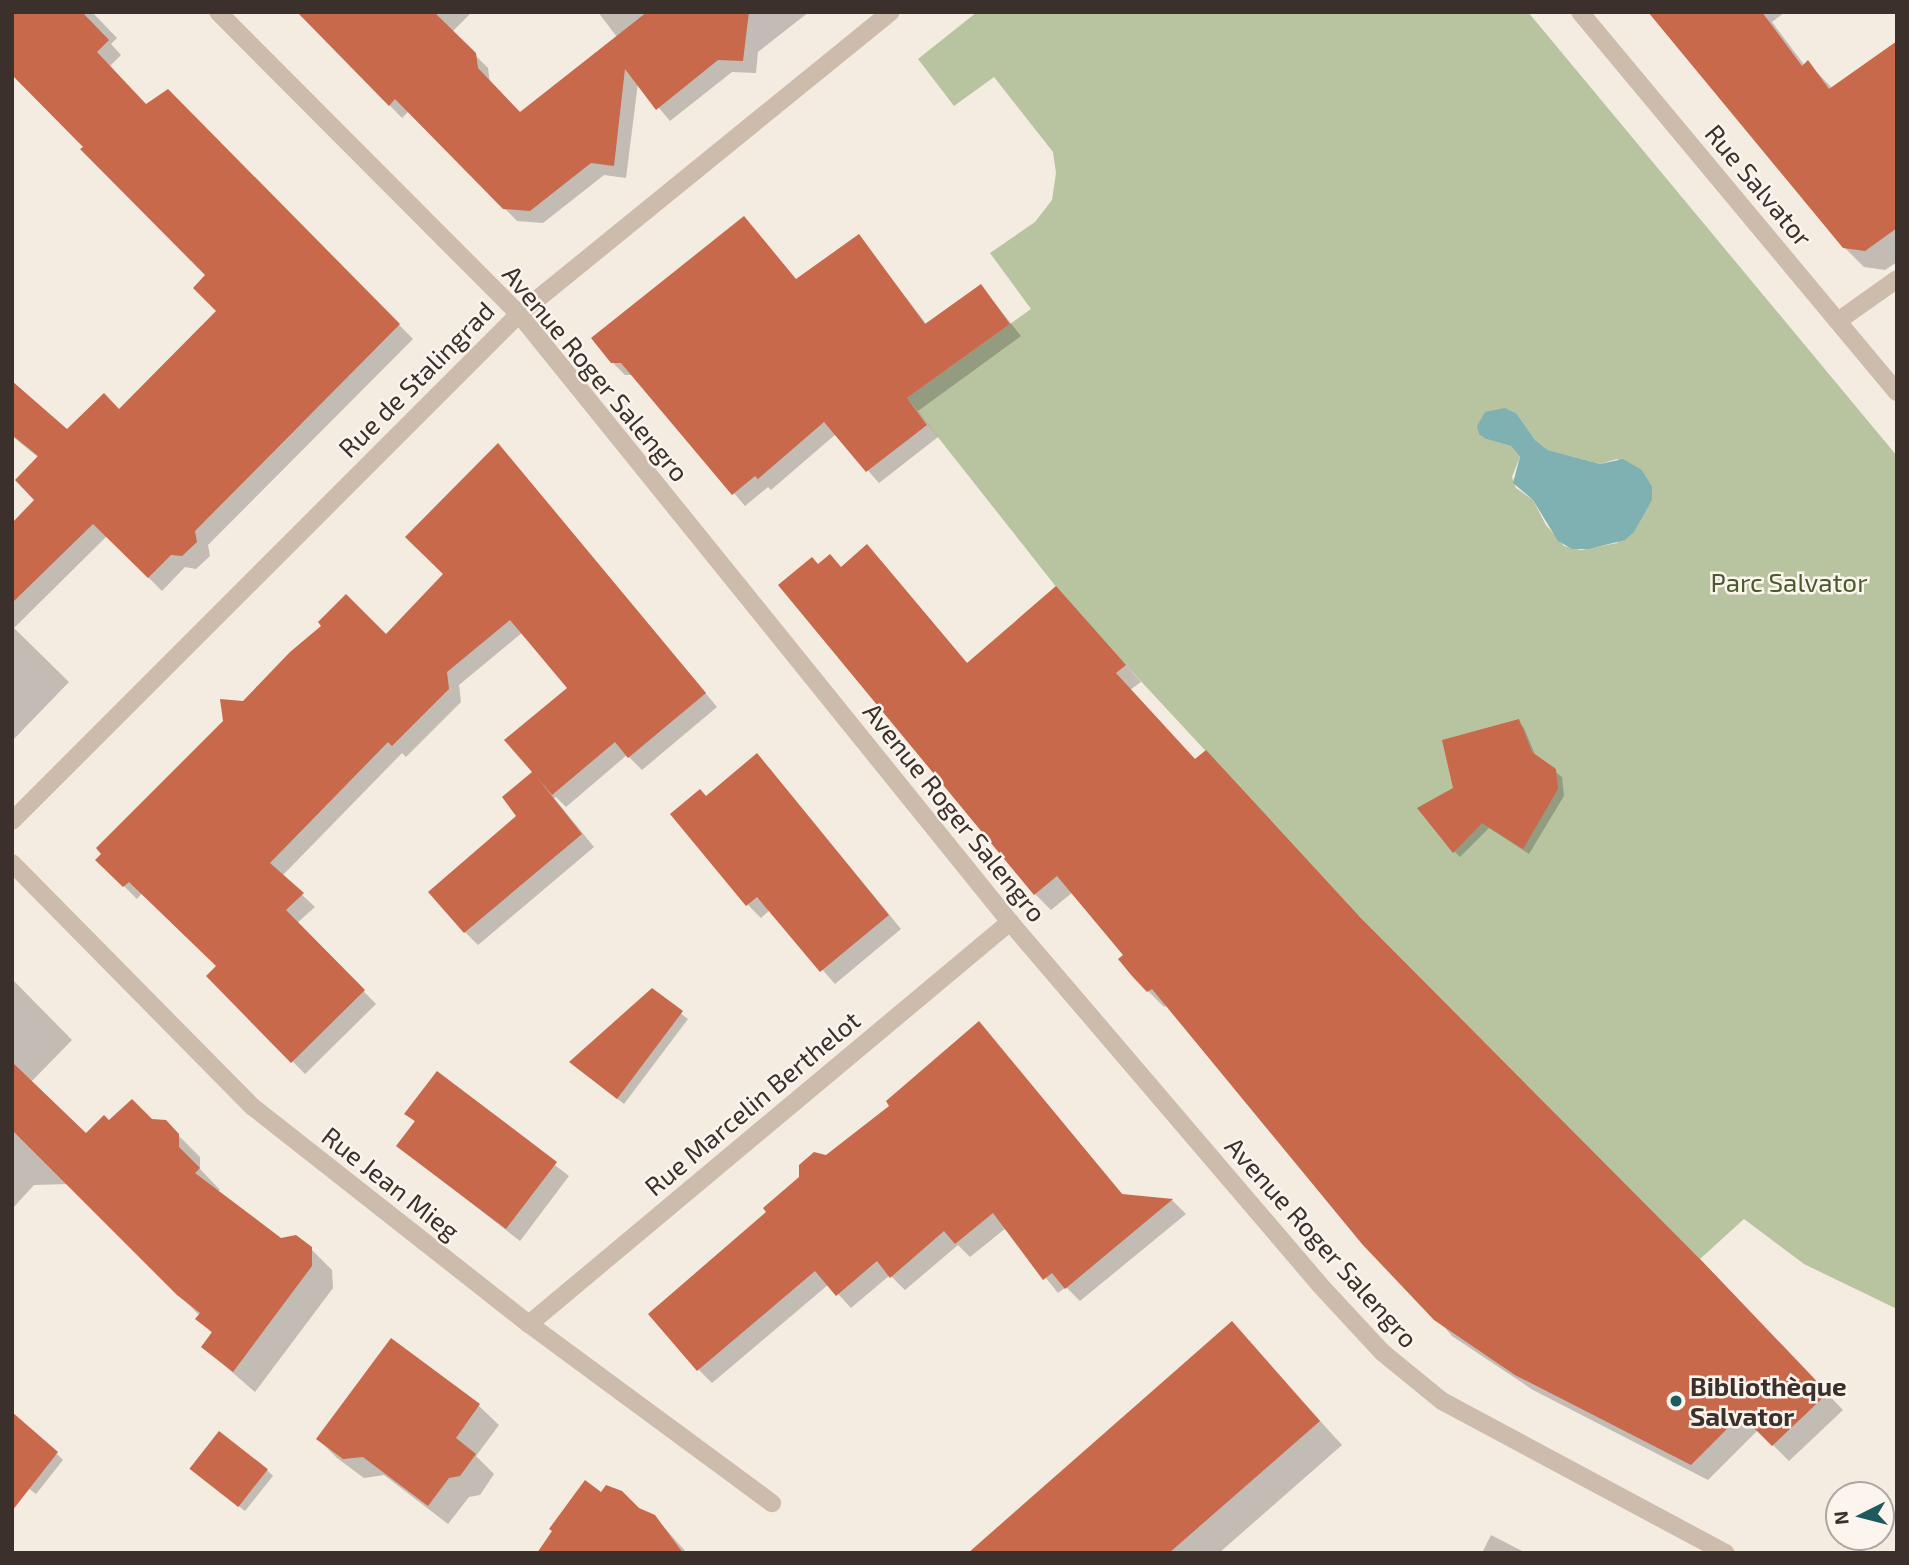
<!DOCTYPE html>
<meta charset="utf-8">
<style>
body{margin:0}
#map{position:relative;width:1909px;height:1565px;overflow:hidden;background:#f4ebe1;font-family:"Exo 2",sans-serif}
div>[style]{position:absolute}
.green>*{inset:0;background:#b8c4a0}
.water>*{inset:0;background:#7fb0b2}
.shadow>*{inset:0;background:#0003}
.building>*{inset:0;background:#c8694b;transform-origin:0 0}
.street>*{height:18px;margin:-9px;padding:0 9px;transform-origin:9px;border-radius:9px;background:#cdbbac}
.dots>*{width:19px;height:19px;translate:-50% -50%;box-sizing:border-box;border:4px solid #fbf5ee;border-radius:50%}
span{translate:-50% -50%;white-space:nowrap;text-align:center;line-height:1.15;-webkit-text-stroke:5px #fbf5ee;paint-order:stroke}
.street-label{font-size:26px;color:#3b302b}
.park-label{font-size:26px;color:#4a5a2e}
.poi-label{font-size:26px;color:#3b302b;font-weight:700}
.left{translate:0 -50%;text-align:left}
.frame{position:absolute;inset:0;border:14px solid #3b302b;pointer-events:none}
.north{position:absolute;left:1825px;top:1481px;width:70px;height:70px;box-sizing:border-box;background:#fbf5ee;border:2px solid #aea6a0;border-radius:50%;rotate:264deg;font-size:19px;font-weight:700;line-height:28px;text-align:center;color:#3b302b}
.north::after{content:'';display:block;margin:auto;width:24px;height:32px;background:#1f5a5e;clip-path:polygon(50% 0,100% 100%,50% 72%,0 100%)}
</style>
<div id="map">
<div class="green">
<i style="clip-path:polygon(evenodd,977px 12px,1528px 12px,1897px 456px,1897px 1309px,1804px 1264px,1744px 1219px,1700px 1259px,1358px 915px,1072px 607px,907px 398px,1031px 309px,990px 253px,1035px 222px,1052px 200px,1056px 173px,1053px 152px,994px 77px,954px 106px,918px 59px,977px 12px,1517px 414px,1535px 440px,1548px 450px,1600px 464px,1617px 459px,1642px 470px,1652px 486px,1652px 500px,1617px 543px,1581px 550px,1564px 546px,1546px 525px,1533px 500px,1516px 488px,1512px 477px,1520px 457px,1511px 446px,1486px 439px,1517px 414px)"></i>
</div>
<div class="water">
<i style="clip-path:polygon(1505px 408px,1517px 414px,1535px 440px,1548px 450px,1600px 464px,1623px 459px,1642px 470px,1652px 486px,1652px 500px,1634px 532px,1625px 540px,1589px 549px,1572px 549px,1558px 541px,1533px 500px,1513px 483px,1520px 457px,1511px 446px,1486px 439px,1479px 434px,1477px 426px,1485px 412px)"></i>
</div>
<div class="shadow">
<i style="clip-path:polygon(12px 12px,92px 12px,117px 38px,111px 44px,121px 55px,110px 66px,146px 106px,168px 91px,413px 339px,208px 545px,210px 556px,196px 569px,185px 567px,162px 591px,107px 536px,14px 628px,69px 682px,12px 741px,12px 525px,37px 500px,39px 458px,12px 436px,12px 384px,67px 431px,119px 411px,218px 311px,207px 276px)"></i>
<i style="clip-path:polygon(311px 12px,472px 12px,452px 32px,488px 68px,490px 83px,520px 114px,617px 37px,598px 12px,809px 12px,758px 52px,756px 73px,732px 72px,670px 121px,638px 83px,626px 178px,604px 175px,543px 223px,517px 221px,409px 111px,402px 118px,315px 29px)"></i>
<i style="clip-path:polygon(1651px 12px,1785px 12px,1772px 22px,1805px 66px,1808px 63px,1833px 89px,1897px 43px,1897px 262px,1885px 270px,1864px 267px,1844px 247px)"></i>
<i style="clip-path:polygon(744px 218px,797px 281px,859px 236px,927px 325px,981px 286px,1021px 336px,918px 411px,938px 437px,879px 483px,836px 434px,771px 490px,768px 487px,745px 506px,633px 375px,625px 375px,612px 362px)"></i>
<i style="clip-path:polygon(510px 458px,717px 707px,642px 770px,627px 755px,566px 807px,556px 797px,554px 798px,594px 847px,478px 945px,465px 932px,519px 816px,570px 689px,523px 632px,459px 685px,461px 702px,406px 757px,402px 753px,282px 876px,315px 907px,297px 923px,376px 1004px,305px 1074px,208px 976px,218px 967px,142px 893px,137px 899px,111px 873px,244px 703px,386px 636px,445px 574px)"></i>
<i style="clip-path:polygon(882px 562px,968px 664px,1072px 605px,1141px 682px,1130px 690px,1196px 761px,1376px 936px,1718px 1280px,1843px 1410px,1789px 1461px,1758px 1430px,1708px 1480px,1533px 1390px,1452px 1336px,1167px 1005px,1164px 1007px,1148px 991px,1125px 955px,1073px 892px,1051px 910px,1035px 894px,818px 566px,841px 568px)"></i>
<i style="clip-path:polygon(1518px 721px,1524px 728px,1536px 757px,1562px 777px,1564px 796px,1529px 854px,1489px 828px,1460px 857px,1454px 851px,1455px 789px)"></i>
<i style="clip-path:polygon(770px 769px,901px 929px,835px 984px,770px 910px,761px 918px,748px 905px,672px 814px)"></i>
<i style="clip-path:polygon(12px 979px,72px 1040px,31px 1082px,86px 1136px,109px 1123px,165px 1122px,200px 1157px,200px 1169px,220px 1190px,217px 1192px,281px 1240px,310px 1248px,332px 1270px,333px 1288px,255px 1392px,203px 1347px,213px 1334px,198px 1319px,200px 1316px,69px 1184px,34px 1185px,12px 1209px)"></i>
<i style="clip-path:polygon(652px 991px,688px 1019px,624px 1104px,578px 1068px)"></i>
<i style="clip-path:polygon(979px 1023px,1124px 1196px,1172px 1200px,1186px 1214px,1080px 1301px,1066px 1287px,1058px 1293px,1006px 1228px,970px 1257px,958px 1245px,905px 1290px,890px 1275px,851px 1308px,829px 1284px,712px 1383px,699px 1370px,769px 1213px,826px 1157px,892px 1106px)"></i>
<i style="clip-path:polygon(437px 1074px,569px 1176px,520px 1241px,398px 1146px,416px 1123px,407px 1113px)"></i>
<i style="clip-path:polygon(1232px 1324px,1342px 1445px,1219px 1553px,971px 1553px)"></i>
<i style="clip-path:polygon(391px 1340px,479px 1406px,499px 1425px,476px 1456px,494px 1474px,480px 1495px,469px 1497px,448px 1524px,384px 1475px,364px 1478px,337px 1458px,318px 1439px)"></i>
<i style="clip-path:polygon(57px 1454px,63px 1460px,36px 1494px,12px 1476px)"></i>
<i style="clip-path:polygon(192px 1469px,267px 1470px,273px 1476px,245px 1511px)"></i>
<i style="clip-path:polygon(602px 1495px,654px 1516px,687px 1553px,545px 1553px)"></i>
<i style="clip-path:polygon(1491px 1535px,1526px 1553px,1482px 1553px)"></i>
</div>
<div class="building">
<i style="clip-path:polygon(12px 12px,82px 12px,109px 40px,97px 52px,146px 104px,168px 89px,400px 324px,195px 531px,197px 542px,182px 556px,171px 555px,148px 578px,93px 524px,12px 603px,12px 523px,34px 500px,15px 480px,38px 456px,12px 435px,12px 381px,67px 429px,104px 393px,119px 409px,216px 311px,193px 288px,205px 275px,80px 149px,83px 147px,12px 75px)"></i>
<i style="clip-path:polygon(297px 12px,434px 12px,476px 53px,478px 68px,520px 112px,647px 12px,749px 12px,743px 61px,718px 60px,656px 110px,625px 69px,614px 166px,591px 163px,530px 211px,503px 209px,395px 99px,389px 106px)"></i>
<i style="clip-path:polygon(1648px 12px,1762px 12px,1802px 66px,1808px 60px,1829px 89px,1897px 41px,1897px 228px,1865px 251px,1843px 248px)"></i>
<i style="clip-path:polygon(744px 216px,796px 279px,859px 234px,925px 324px,981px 284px,1010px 324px,907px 398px,927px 425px,866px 472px,824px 422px,758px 479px,755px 476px,732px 495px,621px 363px,611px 363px,591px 338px)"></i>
<i style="clip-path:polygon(498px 443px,706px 693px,628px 758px,615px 742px,552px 795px,536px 776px,582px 834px,464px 933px,428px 892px,516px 816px,502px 797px,532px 772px,504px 740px,567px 688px,510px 620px,447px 672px,449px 689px,392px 746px,388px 742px,270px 863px,304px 893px,286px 910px,365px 990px,291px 1063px,206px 976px,216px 966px,129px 882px,123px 887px,95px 860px,101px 854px,96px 848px,223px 721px,220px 699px,243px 701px,290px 652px,321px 626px,318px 622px,346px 594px,386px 634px,443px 574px,405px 537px)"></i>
<i style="clip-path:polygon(867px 544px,967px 663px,1056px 586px,1126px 665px,1116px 673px,1195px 759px,1206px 750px,1360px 917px,1702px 1261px,1828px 1393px,1772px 1446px,1741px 1415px,1691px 1465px,1515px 1375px,1434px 1320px,1362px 1244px,1152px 989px,1147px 992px,1132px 976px,1118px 959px,1123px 955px,1057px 876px,1034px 895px,778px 585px,812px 557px,818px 564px,830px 554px,841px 567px)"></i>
<i style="clip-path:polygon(1519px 719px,1532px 752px,1556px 769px,1558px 789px,1523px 849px,1482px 823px,1453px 853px,1417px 808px,1453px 788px,1442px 740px)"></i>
<i style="clip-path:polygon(757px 753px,889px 915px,820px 972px,757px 897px,746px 906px,670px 814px,700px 789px,706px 796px)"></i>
<i style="clip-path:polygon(652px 988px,683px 1011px,617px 1099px,569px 1062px)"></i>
<i style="clip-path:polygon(979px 1021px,1122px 1194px,1173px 1199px,1065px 1289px,1052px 1273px,1043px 1280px,993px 1213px,955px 1244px,944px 1231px,890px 1278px,877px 1261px,836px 1296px,815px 1271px,697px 1371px,648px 1314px,766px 1212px,763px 1208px,799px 1177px,799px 1165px,814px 1152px,826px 1155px,889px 1106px,886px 1101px)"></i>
<i style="clip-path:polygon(12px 1062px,86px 1133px,104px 1115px,109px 1120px,132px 1099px,152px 1119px,166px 1120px,179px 1134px,179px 1147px,200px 1168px,195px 1173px,281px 1238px,296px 1235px,312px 1247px,312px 1266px,233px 1372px,201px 1347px,212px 1332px,195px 1319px,200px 1313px,177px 1295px,12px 1130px)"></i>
<i style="clip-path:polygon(437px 1071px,557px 1162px,506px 1229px,396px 1146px,415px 1121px,404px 1114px)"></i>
<i style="clip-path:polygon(1232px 1321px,1320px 1421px,1169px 1553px,968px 1553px)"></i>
<i style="clip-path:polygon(391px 1338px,480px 1404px,456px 1438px,476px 1454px,460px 1476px,449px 1478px,428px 1506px,363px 1457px,343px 1459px,316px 1439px)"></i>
<i style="clip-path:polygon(12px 1412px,58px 1452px,12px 1511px)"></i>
<i style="left:219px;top:1431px;width:62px;height:48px;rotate:38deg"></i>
<i style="clip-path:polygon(585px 1480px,601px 1492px,606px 1485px,622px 1491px,639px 1508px,655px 1515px,683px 1553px,537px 1553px,552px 1531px,549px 1529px)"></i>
</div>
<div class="street">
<i style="left:218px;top:12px;width:426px;rotate:45.1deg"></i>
<i style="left:519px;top:314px;width:782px;rotate:51.08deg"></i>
<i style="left:1010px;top:922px;width:476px;rotate:49.5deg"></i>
<i style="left:1319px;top:1284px;width:93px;rotate:47.2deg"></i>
<i style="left:1382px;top:1352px;width:77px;rotate:39.2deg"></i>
<i style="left:1442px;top:1401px;width:322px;rotate:28.2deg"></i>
<i style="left:1580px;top:12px;width:495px;rotate:50.2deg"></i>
<i style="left:1838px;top:321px;width:72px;rotate:-35.4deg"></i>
<i style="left:12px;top:821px;width:717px;rotate:-45deg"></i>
<i style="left:519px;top:314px;width:479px;rotate:-39.1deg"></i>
<i style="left:12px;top:863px;width:343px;rotate:45.4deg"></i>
<i style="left:253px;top:1107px;width:351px;rotate:38.2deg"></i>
<i style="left:529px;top:1324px;width:302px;rotate:36.4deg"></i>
<i style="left:529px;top:1324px;width:627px;rotate:-39.89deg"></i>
</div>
<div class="dots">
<i style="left:1676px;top:1401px;background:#1f5a5e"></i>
</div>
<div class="street-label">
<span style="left:1759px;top:185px;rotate:50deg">Rue Salvator</span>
<span style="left:596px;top:373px;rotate:50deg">Avenue Roger Salengro</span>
<span style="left:416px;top:379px;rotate:-45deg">Rue de Stalingrad</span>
<span style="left:955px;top:812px;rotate:51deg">Avenue Roger Salengro</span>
<span style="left:752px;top:1103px;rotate:-40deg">Rue Marcelin Berthelot</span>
<span style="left:391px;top:1183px;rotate:38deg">Rue Jean Mieg</span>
<span style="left:1322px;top:1242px;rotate:48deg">Avenue Roger Salengro</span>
</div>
<div class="park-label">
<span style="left:1789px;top:582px">Parc Salvator</span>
</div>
<div class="poi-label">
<span class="left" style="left:1690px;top:1401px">Bibliothèque<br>Salvator</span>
</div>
<div class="frame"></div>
<div class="north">N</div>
</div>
